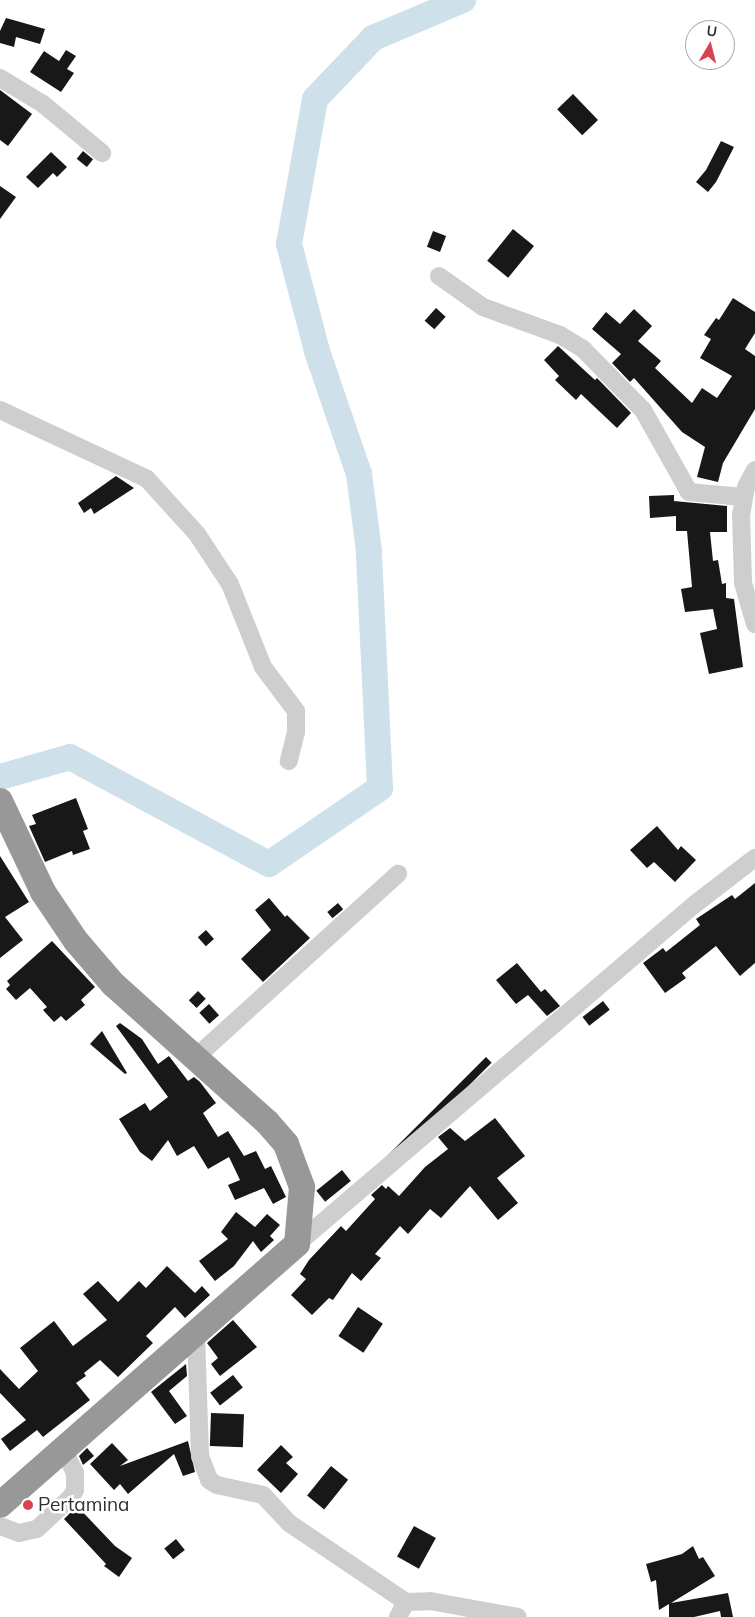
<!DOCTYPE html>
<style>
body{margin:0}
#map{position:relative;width:755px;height:1617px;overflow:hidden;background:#fff;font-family:Mulish,sans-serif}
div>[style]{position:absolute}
.river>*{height:26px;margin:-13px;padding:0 13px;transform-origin:13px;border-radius:13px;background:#cee0ea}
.building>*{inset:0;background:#181818;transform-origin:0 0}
.minor>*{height:18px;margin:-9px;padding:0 9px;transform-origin:9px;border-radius:9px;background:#cecece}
.highway>*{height:26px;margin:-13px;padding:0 13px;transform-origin:13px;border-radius:13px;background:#989898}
.dots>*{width:14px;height:14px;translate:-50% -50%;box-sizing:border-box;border:2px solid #fff;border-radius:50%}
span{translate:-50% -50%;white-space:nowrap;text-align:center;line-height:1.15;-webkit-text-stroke:5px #fff;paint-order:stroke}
.poi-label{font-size:19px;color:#313131}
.left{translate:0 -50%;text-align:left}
.north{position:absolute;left:685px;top:20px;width:50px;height:50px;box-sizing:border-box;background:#fff;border:1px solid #adadad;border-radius:50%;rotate:8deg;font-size:14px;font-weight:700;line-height:20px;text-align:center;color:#313131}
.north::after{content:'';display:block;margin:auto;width:18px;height:22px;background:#d84353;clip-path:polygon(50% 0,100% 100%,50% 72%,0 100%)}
</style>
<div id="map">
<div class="river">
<i style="left:0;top:777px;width:73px;rotate:-15.9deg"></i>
<i style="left:70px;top:757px;width:226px;rotate:28.3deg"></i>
<i style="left:269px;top:864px;width:135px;rotate:-34.4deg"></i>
<i style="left:380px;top:788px;width:237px;rotate:-92.7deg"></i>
<i style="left:369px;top:551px;width:78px;rotate:-97.4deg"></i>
<i style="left:359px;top:474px;width:130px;rotate:-108.9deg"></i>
<i style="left:317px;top:351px;width:111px;rotate:-104.7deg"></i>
<i style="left:289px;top:244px;width:147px;rotate:-79.8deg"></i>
<i style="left:315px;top:99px;width:84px;rotate:-46.4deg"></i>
<i style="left:373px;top:38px;width:98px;rotate:-22.9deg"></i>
</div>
<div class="building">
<i style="clip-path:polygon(6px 18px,45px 29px,40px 44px,16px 37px,14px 47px,0 43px,0 31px)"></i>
<i style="clip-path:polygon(66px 50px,76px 56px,67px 69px,74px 73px,61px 92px,30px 72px,44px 51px,59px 61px)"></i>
<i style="clip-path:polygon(0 90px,32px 114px,8px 146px,0 140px)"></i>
<i style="left:573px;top:94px;width:36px;height:22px;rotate:46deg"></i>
<i style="clip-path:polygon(721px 141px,734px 147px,716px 182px,708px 192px,696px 182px,706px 170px)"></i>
<i style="left:83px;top:151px;width:13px;height:10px;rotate:39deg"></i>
<i style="clip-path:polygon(51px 152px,67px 167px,57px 177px,53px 173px,38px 188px,26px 177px)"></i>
<i style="clip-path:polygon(0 186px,16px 197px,0 219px)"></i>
<i style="left:513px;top:229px;width:27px;height:41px;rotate:39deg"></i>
<i style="left:433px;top:231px;width:14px;height:17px;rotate:21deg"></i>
<i style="clip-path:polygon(733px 298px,755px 312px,755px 333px,745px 349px,755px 356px,755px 409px,723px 463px,718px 482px,697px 477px,705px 447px,682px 432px,634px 378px,630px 382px,612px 363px,621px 354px,592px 329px,606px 312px,620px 324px,634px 309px,652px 326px,638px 341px,661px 361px,655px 368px,692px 403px,702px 388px,717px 398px,732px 376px,700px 358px,711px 339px,704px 335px,716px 318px,719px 320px)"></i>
<i style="left:436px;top:308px;width:13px;height:17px;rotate:42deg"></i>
<i style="clip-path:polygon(558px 346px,595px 380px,597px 378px,631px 413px,617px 428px,581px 394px,576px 400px,555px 380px,559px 376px,544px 360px)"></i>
<i style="clip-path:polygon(116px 476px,134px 488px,94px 514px,91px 508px,84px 513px,78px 503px)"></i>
<i style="clip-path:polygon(674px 495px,674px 501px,727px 506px,727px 532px,710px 532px,713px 561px,718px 560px,722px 584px,726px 583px,726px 598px,734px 599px,743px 667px,709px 674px,700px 633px,717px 629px,713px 609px,685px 612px,681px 589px,692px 587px,687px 531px,676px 531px,676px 516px,650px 518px,649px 496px)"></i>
<i style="clip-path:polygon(76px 798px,88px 829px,83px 831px,90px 849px,73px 855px,72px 851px,45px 862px,29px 826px,36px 824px,32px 815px)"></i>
<i style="clip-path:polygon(657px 826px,678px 850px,681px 846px,696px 860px,675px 882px,654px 862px,647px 868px,630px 850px)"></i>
<i style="clip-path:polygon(0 856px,29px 902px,5px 917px,23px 940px,0 958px)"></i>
<i style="clip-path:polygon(755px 883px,755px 963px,740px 976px,716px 946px,682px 973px,686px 978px,665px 993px,643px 963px,663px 948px,666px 952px,700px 925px,696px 919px,732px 895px,735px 899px)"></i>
<i style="clip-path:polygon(269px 898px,285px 917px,287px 915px,310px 938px,263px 982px,241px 959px,271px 930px,255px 910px)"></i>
<i style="left:338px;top:903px;width:8px;height:14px;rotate:50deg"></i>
<i style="left:206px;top:930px;width:12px;height:11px;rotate:48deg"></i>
<i style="clip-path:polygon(52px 941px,95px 987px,81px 1000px,85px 1005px,66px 1021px,61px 1016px,54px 1022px,43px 1010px,47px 1007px,30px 988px,16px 1000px,6px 989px,10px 985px,7px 981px)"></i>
<i style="clip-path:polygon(517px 963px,541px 992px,545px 989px,560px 1006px,547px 1016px,528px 995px,516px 1004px,496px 980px)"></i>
<i style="left:198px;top:991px;width:11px;height:13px;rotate:45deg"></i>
<i style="left:603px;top:1001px;width:11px;height:26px;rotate:52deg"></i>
<i style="left:209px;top:1004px;width:15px;height:13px;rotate:48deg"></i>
<i style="clip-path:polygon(120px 1023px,142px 1039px,158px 1064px,169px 1056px,188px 1081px,194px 1077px,200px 1082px,216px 1103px,203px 1113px,218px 1137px,228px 1131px,244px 1156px,256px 1151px,265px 1169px,271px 1166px,286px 1197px,273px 1204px,264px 1188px,235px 1200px,228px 1185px,240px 1180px,229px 1157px,208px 1169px,194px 1146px,177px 1156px,168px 1140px,152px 1161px,140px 1152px,119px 1119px,145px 1103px,150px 1111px,168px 1097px,116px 1026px)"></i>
<i style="clip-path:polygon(102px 1031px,127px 1073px,125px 1074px,90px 1044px)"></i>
<i style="left:486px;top:1057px;width:8px;height:177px;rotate:45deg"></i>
<i style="clip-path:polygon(495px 1118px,525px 1156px,497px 1178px,518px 1203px,498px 1220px,470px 1186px,441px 1218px,430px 1209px,408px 1234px,400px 1226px,375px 1254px,381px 1258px,361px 1281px,352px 1273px,333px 1300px,329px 1298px,312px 1315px,291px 1295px,306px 1279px,300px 1274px,309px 1260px,341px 1226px,346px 1231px,375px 1199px,371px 1195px,382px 1185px,386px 1189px,388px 1186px,399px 1196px,425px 1167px,448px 1149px,438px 1137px,450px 1128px,465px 1141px)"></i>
<i style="left:342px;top:1170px;width:14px;height:33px;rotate:51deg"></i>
<i style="clip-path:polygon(236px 1212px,255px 1227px,267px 1214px,280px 1225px,270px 1236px,274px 1240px,261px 1252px,253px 1241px,234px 1266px,215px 1281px,199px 1261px,228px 1239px,221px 1232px)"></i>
<i style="clip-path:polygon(167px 1266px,195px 1293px,202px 1286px,210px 1295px,185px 1318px,175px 1307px,146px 1336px,153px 1343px,118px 1377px,100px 1360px,84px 1373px,86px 1376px,76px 1383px,90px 1400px,43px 1437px,37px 1430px,10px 1451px,1px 1439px,26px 1420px,0 1393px,0 1369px,19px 1389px,38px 1371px,20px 1348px,54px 1321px,73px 1346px,107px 1320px,83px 1294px,98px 1281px,118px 1302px,139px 1281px,146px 1288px)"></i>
<i style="left:358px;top:1307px;width:30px;height:35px;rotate:34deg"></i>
<i style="clip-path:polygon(233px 1320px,257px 1347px,220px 1376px,211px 1364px,218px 1358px,207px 1343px)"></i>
<i style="clip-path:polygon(186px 1364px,187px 1376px,169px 1391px,187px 1416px,175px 1424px,151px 1392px)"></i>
<i style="left:233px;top:1375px;width:16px;height:29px;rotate:52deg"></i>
<i style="left:211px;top:1413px;width:33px;height:33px;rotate:2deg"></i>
<i style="clip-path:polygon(188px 1441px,195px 1472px,183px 1476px,174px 1454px,128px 1494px,120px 1484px,114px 1490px,90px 1464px,112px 1443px,128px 1460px,120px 1466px)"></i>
<i style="clip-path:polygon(281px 1445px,293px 1457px,286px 1463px,298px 1474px,281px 1493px,257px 1470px)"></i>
<i style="clip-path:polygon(87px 1448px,94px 1456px,83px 1465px,79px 1456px)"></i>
<i style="left:331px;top:1466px;width:22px;height:38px;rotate:39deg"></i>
<i style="clip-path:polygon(77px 1506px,115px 1546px,132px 1558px,119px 1577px,104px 1566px,106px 1564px,64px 1519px)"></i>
<i style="left:414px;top:1526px;width:25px;height:35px;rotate:29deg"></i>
<i style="left:176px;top:1539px;width:14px;height:15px;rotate:51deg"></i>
<i style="clip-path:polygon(693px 1546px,699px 1559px,703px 1557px,715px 1576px,671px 1603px,728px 1593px,733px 1617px,721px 1617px,720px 1611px,694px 1617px,669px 1617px,669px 1604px,659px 1610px,656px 1580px,651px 1582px,646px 1564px,682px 1554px)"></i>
</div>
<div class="minor">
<i style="left:0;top:78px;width:50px;rotate:31.2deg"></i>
<i style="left:43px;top:104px;width:77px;rotate:39.7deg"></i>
<i style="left:439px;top:276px;width:54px;rotate:35.2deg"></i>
<i style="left:483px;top:307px;width:82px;rotate:20deg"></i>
<i style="left:560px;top:335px;width:27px;rotate:31deg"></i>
<i style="left:583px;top:349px;width:86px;rotate:45.5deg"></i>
<i style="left:643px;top:410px;width:94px;rotate:60.7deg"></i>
<i style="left:689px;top:492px;width:54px;rotate:5.3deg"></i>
<i style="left:0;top:410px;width:162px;rotate:25.1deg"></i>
<i style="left:147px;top:479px;width:74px;rotate:47.7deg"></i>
<i style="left:197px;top:534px;width:60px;rotate:56.6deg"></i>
<i style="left:230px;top:584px;width:89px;rotate:68.3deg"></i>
<i style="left:263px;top:667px;width:55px;rotate:53.1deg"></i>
<i style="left:296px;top:711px;width:21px;rotate:90deg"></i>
<i style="left:296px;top:732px;width:30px;rotate:104deg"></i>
<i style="left:755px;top:470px;width:19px;rotate:118deg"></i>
<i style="left:746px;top:487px;width:27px;rotate:100deg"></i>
<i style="left:741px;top:514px;width:69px;rotate:88.3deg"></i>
<i style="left:743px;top:583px;width:43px;rotate:73.7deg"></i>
<i style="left:196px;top:1057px;width:273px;rotate:-42.2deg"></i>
<i style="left:297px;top:1244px;width:523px;rotate:-40.51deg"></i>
<i style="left:695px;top:904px;width:76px;rotate:-37.5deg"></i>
<i style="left:196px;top:1334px;width:122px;rotate:88.1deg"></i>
<i style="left:200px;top:1456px;width:26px;rotate:69deg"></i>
<i style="left:209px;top:1480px;width:9px;rotate:32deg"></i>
<i style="left:217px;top:1485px;width:47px;rotate:12.3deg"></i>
<i style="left:263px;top:1495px;width:38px;rotate:47deg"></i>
<i style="left:289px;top:1523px;width:141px;rotate:34deg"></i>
<i style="left:406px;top:1602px;width:24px;rotate:-2deg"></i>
<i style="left:430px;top:1601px;width:89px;rotate:10.3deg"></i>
<i style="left:0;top:1526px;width:20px;rotate:20deg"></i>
<i style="left:19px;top:1533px;width:18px;rotate:-13deg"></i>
<i style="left:37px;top:1529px;width:47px;rotate:-43.3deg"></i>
<i style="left:71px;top:1497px;width:8px;rotate:-60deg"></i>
<i style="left:75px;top:1490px;width:17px;rotate:-90deg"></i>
<i style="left:75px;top:1473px;width:25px;rotate:-116deg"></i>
<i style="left:398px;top:1617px;width:17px;rotate:-62deg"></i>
</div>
<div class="highway">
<i style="left:0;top:801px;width:101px;rotate:64.7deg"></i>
<i style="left:43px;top:892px;width:59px;rotate:56deg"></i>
<i style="left:76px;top:941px;width:57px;rotate:49.3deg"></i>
<i style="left:113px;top:984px;width:207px;rotate:41.9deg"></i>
<i style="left:267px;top:1122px;width:29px;rotate:49deg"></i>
<i style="left:286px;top:1144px;width:46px;rotate:69.6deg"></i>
<i style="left:302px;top:1187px;width:57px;rotate:95deg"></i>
<i style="left:297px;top:1244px;width:395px;rotate:138.7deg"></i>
</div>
<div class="dots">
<i style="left:28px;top:1505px;background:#d84353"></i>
</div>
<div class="poi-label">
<span class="left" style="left:38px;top:1505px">Pertamina</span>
</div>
<div class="north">U</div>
</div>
